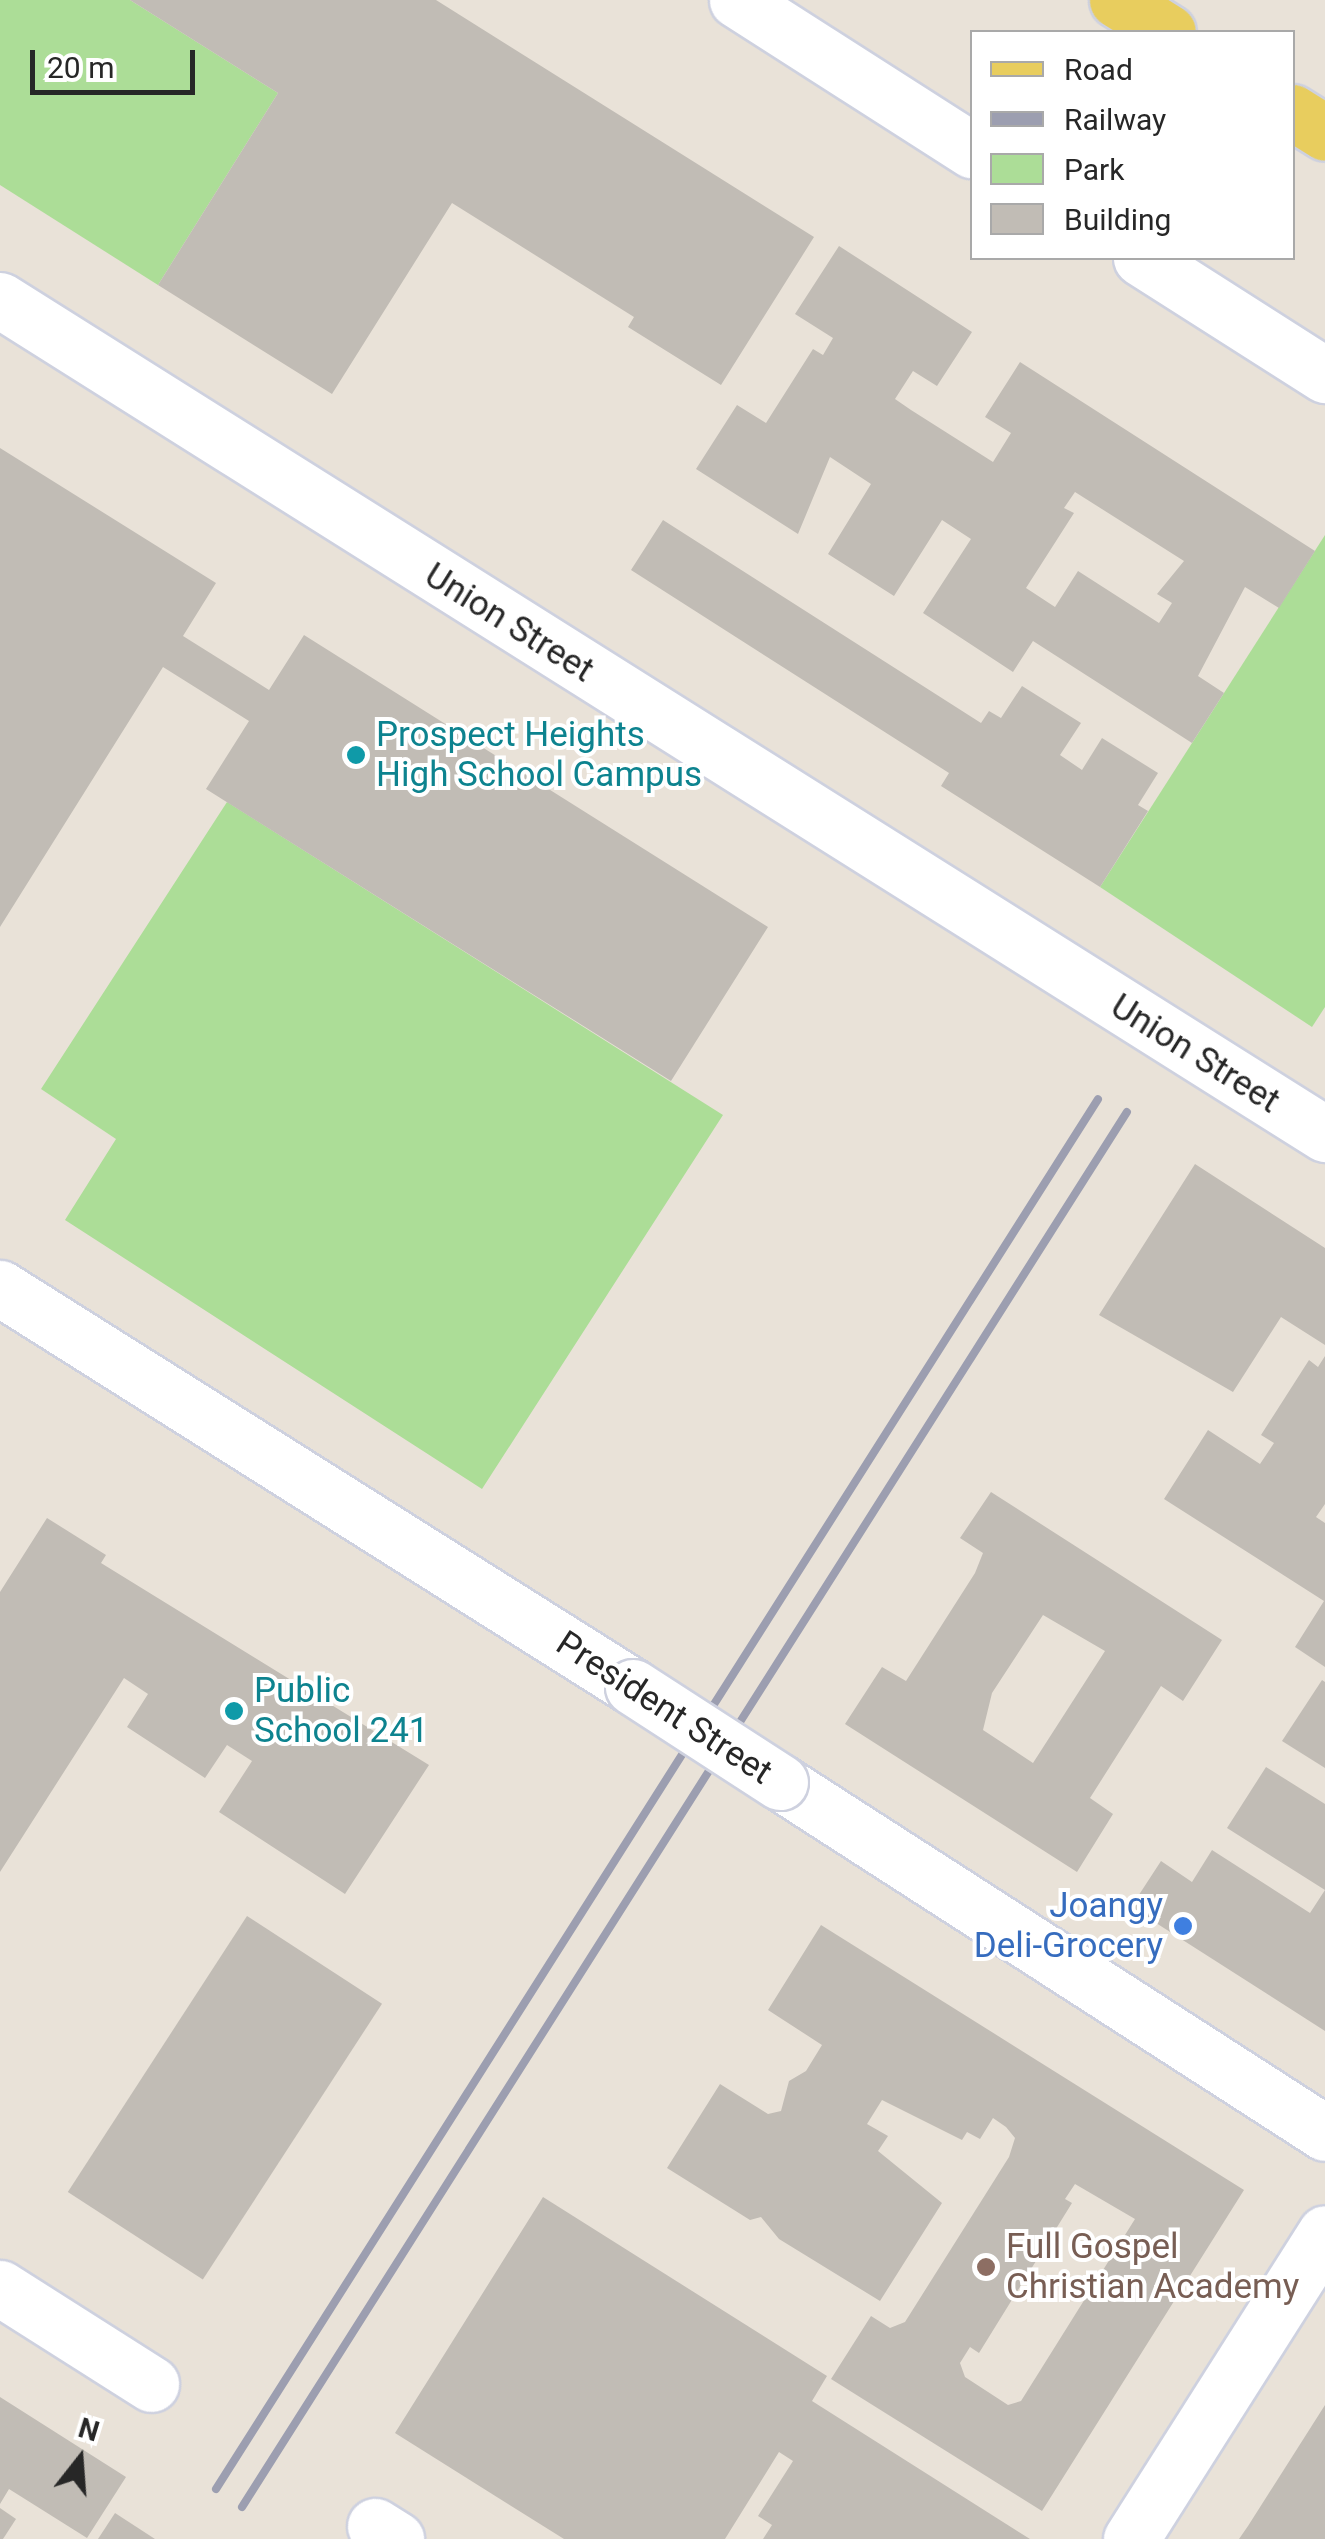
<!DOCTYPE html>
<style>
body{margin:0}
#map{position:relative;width:1325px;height:2539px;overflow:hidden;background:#e9e2d8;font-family:Roboto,sans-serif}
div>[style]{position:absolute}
.green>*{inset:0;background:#acdd97}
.building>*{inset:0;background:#c1bcb5;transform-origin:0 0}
.roads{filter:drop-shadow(2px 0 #ced1df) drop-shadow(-2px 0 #ced1df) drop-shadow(0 2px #ced1df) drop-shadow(0 -2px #ced1df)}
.minor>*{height:55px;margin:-27.5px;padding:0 27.5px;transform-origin:27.5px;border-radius:27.5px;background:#fff}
.major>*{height:55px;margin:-27.5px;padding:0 27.5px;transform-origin:27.5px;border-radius:27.5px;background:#e8cd5e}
.rail>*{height:8px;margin:-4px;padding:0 4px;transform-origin:4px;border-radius:4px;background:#9c9eb0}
.bridges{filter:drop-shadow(2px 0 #ced1df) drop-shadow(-2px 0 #ced1df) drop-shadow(0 2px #ced1df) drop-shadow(0 -2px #ced1df)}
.minor-bridge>*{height:55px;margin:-27.5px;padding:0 27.5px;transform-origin:27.5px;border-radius:27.5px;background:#fff}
.dots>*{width:28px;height:28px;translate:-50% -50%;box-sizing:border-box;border:5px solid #fff;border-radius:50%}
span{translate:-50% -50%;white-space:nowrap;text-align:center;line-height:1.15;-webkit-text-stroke:8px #fff;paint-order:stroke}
.street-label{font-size:35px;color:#272727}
.culture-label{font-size:35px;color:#0d838f}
.left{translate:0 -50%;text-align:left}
.shop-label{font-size:35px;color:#366cbe}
.right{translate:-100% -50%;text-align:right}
.education-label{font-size:35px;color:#785e54}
.legend{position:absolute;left:970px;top:30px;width:325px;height:230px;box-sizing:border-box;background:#fff;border:2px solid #a9a9a9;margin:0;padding:12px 18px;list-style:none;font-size:30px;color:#272727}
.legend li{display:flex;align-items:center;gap:20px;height:50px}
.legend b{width:50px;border:2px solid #a9a9a9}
.north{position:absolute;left:30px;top:2409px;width:100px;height:100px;-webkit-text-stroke:8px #fff;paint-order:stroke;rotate:17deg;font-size:28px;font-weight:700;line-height:40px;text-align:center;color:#272727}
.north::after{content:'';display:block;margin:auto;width:35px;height:45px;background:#272727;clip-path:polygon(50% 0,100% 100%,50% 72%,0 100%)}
.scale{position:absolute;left:30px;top:50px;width:165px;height:45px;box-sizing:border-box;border:5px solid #272727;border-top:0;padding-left:12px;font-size:30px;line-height:35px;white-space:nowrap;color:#272727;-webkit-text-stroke:8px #fff;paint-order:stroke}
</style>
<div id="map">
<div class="green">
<i style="clip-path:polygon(0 0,130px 0,278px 93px,158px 285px,0 185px)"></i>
<i style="clip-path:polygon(1325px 535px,1325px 1007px,1312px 1027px,1100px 887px)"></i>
<i style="clip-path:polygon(227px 802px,723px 1115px,482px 1489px,65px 1220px,116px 1139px,41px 1089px)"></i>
</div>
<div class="building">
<i style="clip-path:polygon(130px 0,436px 0,814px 237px,721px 385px,628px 327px,634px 317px,452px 203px,332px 394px,158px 285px,278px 93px)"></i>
<i style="clip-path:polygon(evenodd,839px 246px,972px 332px,937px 386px,913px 371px,895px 399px,911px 410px,993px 462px,1011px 433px,985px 417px,1020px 362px,1315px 551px,1279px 608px,1245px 587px,1198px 676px,1224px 693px,1192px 743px,1033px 641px,1013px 672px,923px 613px,971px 539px,942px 520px,894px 596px,828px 554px,871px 484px,830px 457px,798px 534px,696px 469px,737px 405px,766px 423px,813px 349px,823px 355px,833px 338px,795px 314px,839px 246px,1075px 492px,1184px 561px,1157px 594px,1172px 603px,1159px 623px,1078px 571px,1055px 607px,1026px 588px,1074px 513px,1064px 508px,1075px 492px)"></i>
<i style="clip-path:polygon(0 448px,216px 583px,183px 636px,269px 690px,304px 635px,768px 927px,671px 1081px,206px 789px,249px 721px,163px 667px,0 927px)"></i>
<i style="clip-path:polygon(663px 520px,981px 723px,989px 711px,1001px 718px,1022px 686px,1081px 723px,1060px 755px,1082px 770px,1102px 738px,1158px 773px,1138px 805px,1148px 811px,1100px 887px,941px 786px,949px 773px,631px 570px)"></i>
<i style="clip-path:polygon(1195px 1164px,1325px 1248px,1325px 1345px,1281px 1317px,1233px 1392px,1099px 1315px)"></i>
<i style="clip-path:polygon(1325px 1356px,1325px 1504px,1316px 1517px,1325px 1523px,1325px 1667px,1295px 1647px,1324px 1601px,1164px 1499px,1208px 1430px,1260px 1464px,1274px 1443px,1261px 1435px,1309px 1360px,1318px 1367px)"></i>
<i style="clip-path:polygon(evenodd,991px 1492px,1222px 1640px,1183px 1701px,1161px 1686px,1090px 1798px,1113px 1814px,1077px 1872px,845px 1724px,882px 1667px,906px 1681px,975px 1573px,983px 1553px,960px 1538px,991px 1492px,1043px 1615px,1105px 1651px,1033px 1763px,983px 1730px,992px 1693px,1043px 1615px)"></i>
<i style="clip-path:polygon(47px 1518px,106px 1555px,101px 1563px,429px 1765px,345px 1894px,219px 1812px,252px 1761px,227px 1745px,205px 1778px,127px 1727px,148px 1694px,124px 1678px,0 1872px,0 1592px)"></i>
<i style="clip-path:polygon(1322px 1680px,1325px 1682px,1325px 1768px,1282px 1741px)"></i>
<i style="clip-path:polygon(1266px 1767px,1325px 1804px,1325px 2031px,1131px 1907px,1161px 1861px,1192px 1882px,1212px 1850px,1310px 1913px,1325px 1890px,1227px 1828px)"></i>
<i style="left:247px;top:1916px;width:161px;height:329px;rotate:33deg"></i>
<i style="clip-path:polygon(evenodd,821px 1925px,1244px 2190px,1042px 2511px,831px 2379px,871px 2316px,890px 2328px,905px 2322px,1009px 2157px,1015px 2138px,1006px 2127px,993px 2118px,980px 2139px,967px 2132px,962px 2140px,882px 2100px,867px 2124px,888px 2136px,878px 2151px,942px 2203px,880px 2301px,779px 2239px,761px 2217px,750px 2220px,667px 2168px,720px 2084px,768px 2114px,781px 2111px,789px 2081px,806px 2071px,822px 2045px,768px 2010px,821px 1925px,1075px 2184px,1135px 2219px,1021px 2401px,1008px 2405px,965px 2377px,960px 2363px,970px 2347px,979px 2353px,1072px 2203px,1065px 2199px,1075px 2184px)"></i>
<i style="clip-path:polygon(543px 2197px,827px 2376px,812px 2401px,1030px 2539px,763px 2539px,772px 2525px,758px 2516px,793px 2461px,779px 2452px,725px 2539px,564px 2539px,395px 2433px)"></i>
<i style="clip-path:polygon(0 2397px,126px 2477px,87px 2538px,9px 2489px,0 2504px)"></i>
<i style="clip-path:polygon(1325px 2405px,1325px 2539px,1239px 2539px,1248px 2526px)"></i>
<i style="clip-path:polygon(0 2508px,16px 2519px,3px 2539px,0 2539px)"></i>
<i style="clip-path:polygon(115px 2513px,155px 2539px,98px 2539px)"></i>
</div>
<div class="roads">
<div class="minor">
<i style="left:737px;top:0;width:279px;rotate:32.6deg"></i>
<i style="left:1141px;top:258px;width:218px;rotate:32.5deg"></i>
<i style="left:0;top:300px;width:1566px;rotate:32.19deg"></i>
<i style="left:0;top:1288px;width:748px;rotate:32.22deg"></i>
<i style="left:780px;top:1782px;width:648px;rotate:32.78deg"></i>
<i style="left:0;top:2288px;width:179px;rotate:32.4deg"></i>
<i style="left:375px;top:2526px;width:25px;rotate:32deg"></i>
<i style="left:1131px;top:2539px;width:362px;rotate:-57.6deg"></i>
</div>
<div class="major">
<i style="left:1117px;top:0;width:60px;rotate:32.1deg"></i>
<i style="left:1292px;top:112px;width:39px;rotate:32deg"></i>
</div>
</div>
<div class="rail">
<i style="left:216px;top:2489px;width:1646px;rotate:-57.6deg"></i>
<i style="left:242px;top:2507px;width:1652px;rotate:-57.61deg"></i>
</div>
<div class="bridges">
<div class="minor-bridge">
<i style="left:633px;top:1687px;width:175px;rotate:32.9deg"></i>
</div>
</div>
<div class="dots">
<i style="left:356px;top:755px;background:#0f9aa8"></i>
<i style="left:234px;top:1711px;background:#0f9aa8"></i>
<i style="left:1183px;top:1926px;background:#3f7fe0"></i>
<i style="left:986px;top:2267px;background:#8d6e63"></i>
</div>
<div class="street-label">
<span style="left:509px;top:623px;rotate:32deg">Union Street</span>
<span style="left:1195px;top:1054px;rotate:32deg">Union Street</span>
<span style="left:664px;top:1708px;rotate:33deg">President Street</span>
</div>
<div class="culture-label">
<span class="left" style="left:376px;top:755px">Prospect Heights<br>High School Campus</span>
<span class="left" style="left:254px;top:1711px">Public<br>School 241</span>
</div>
<div class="shop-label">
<span class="right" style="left:1163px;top:1926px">Joangy<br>Deli-Grocery</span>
</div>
<div class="education-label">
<span class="left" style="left:1006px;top:2267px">Full Gospel<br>Christian Academy</span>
</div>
<ul class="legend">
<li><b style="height:12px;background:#e8cd5e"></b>Road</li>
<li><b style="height:12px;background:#9c9eb0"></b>Railway</li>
<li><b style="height:28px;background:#acdd97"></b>Park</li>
<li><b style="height:28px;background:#c1bcb5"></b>Building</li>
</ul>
<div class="north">N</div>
<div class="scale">20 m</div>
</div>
